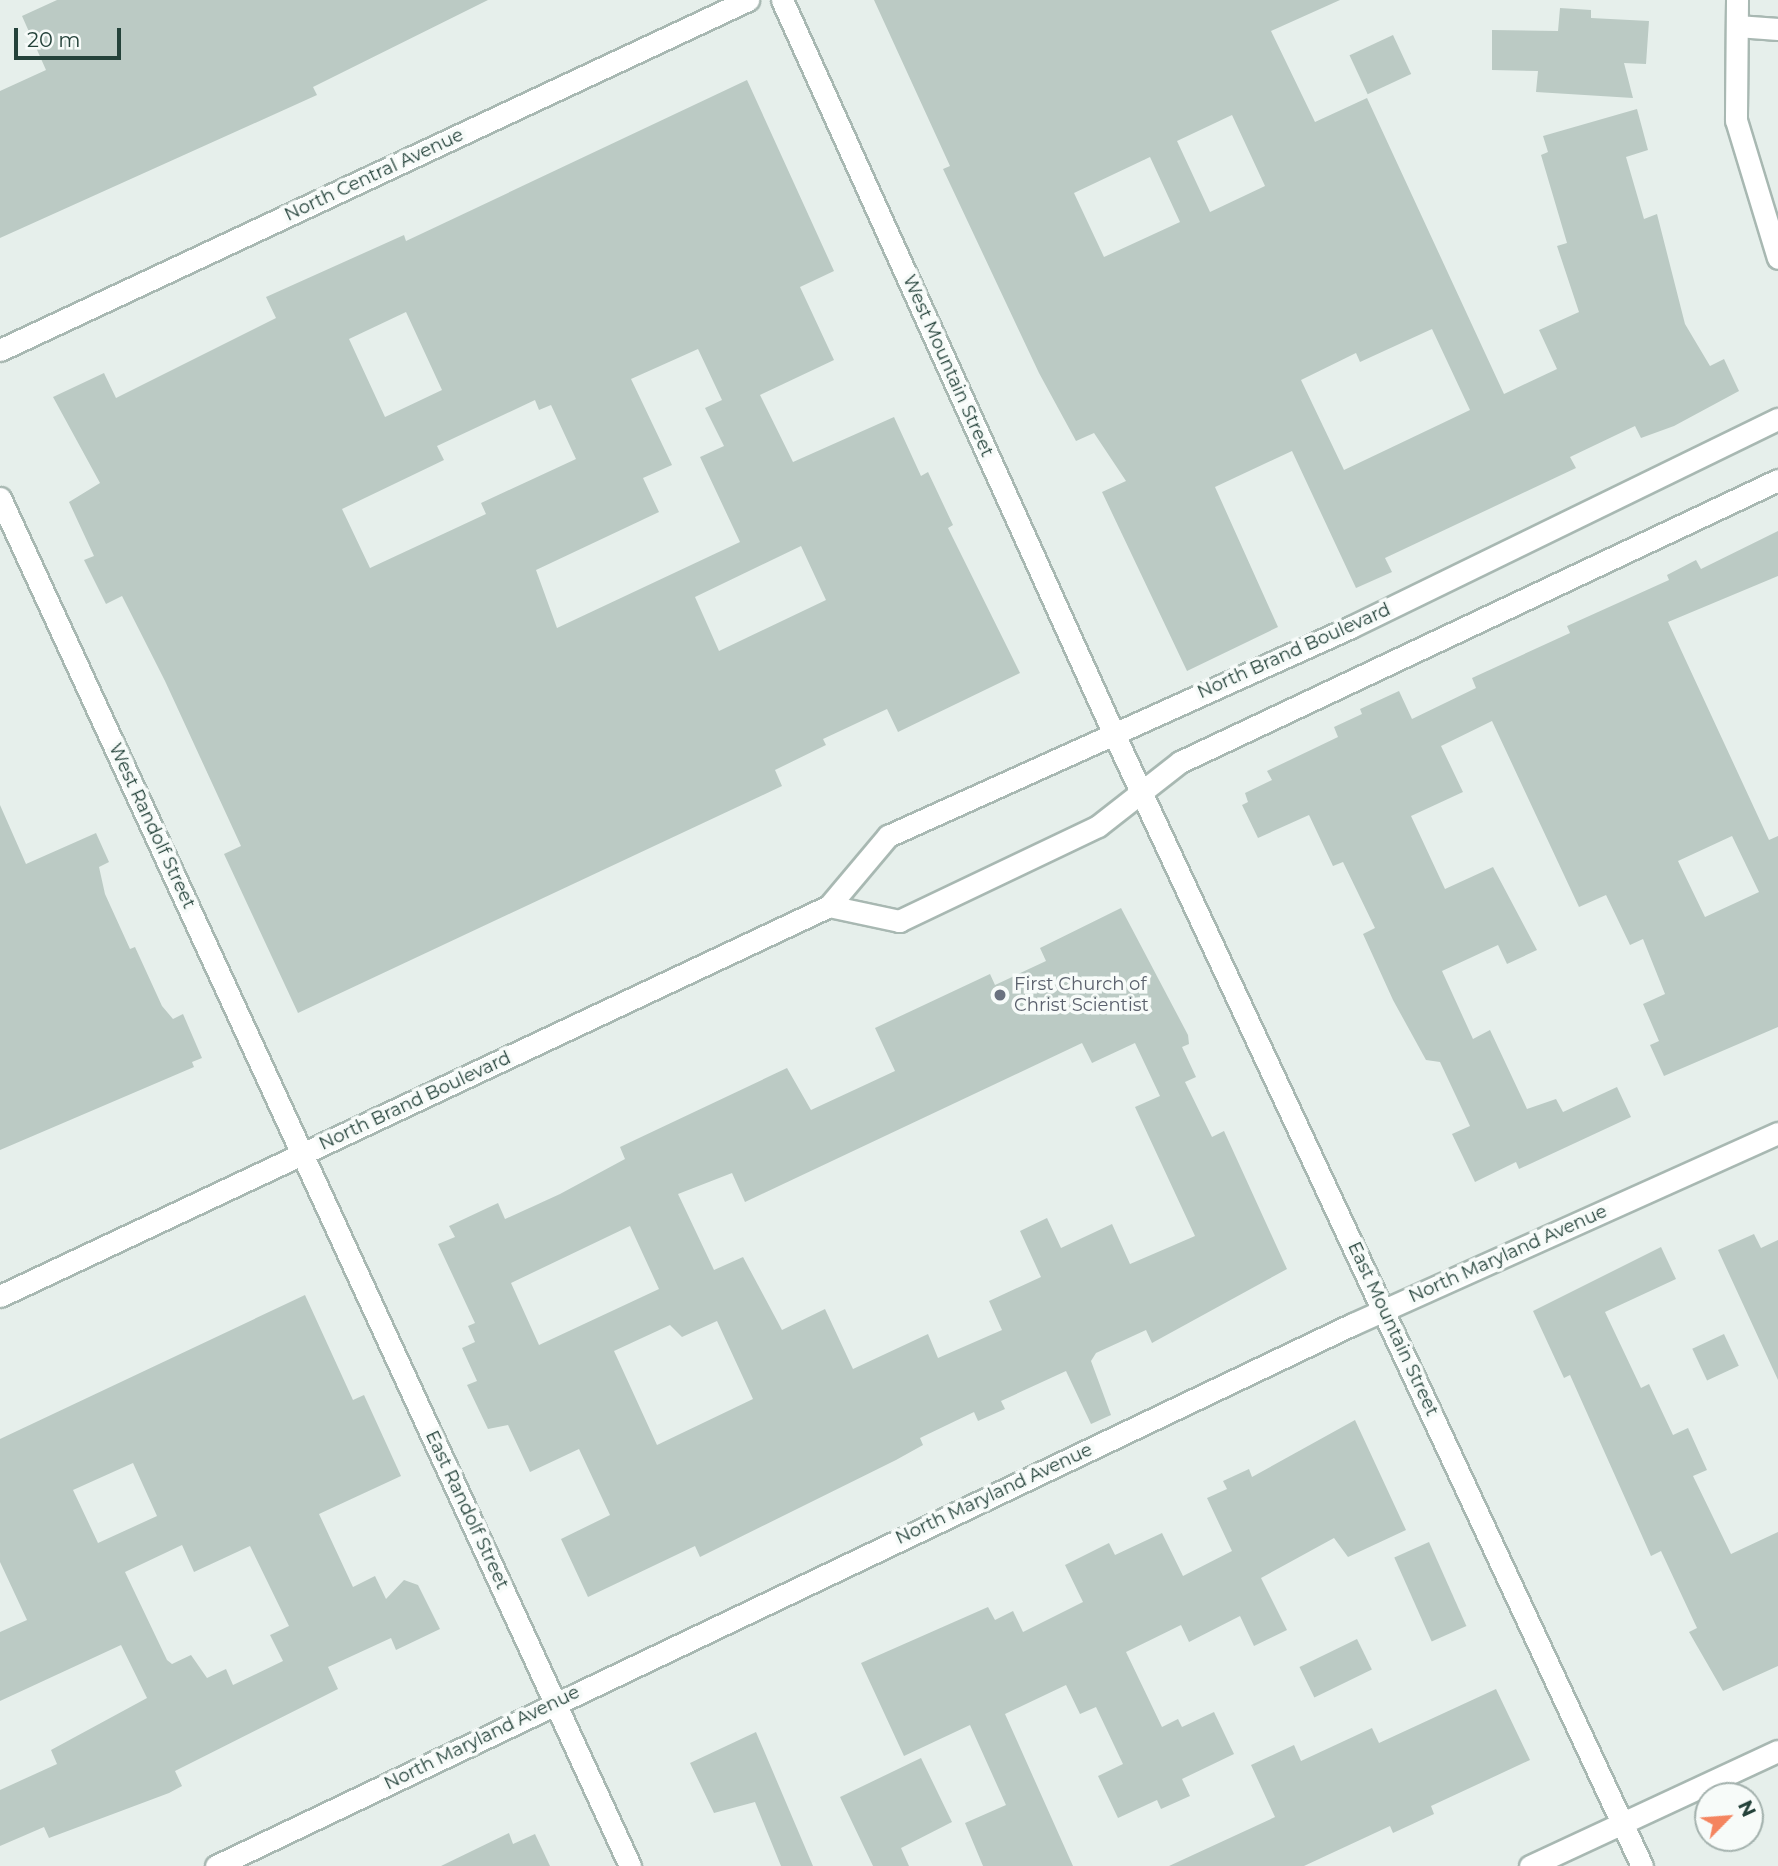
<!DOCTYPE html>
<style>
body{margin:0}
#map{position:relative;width:1778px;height:1866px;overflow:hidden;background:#e6efeb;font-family:Montserrat,sans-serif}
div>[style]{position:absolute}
.building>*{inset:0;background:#bbcac4;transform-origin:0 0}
.roads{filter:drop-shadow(2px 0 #a8b8b2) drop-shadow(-2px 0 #a8b8b2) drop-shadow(0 2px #a8b8b2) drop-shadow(0 -2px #a8b8b2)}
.minor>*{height:21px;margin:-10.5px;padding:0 10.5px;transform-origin:10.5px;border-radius:10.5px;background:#fff}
.dots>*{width:19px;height:19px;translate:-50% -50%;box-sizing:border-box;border:4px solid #f7fbf9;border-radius:50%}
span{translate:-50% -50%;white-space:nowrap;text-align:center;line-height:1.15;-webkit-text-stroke:7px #f7fbf9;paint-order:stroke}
.street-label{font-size:18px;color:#24423a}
.worship-label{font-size:18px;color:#5b616d}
.left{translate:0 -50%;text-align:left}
.north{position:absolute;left:1694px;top:1782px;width:70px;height:70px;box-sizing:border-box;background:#f7fbf9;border:2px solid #a3b1ad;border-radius:50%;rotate:65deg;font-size:19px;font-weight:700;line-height:28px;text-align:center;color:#24423a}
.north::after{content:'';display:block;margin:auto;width:24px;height:32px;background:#f4845f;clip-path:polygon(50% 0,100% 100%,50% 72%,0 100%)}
.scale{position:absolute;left:14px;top:28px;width:107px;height:32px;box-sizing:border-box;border:4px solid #24423a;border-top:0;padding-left:9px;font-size:21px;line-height:24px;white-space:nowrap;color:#24423a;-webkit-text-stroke:5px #f7fbf9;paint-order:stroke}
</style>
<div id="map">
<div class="building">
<i style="clip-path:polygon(57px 0,488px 0,313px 87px,317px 95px,0 238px,0 91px,46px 70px,22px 16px)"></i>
<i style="clip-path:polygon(evenodd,874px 0,1340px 0,1271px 31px,1315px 122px,1367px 98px,1504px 394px,1557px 369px,1539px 330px,1579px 312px,1557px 246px,1567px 243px,1541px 155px,1548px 152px,1543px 136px,1637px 109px,1648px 150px,1626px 157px,1644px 219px,1657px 214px,1685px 324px,1710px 366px,1724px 359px,1739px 391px,1674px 426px,1641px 438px,1635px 426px,1570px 457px,1576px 468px,1385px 558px,1392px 572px,1356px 588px,1292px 451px,1215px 487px,1278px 627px,1187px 671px,1102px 492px,1126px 481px,1094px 433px,1076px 441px,1039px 373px,943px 169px,950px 166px,874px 0,1232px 115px,1265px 186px,1210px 212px,1177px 141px,1232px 115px,874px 0,1150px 157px,1180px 222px,1104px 257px,1074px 193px,1150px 157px,874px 0,1432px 329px,1470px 410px,1344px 470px,1301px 380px,1356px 353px,1360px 362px,1432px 329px)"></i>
<i style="clip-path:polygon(1560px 8px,1591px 10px,1591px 18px,1649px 21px,1646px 64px,1624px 63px,1633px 98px,1536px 92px,1538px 71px,1492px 70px,1492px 30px,1558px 31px)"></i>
<i style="left:1393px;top:35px;width:43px;height:48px;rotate:65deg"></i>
<i style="clip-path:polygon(evenodd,747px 80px,834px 271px,800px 287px,834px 360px,760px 395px,793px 462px,894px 417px,921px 476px,928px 472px,953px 525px,948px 528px,1020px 673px,898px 732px,887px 709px,823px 739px,826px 745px,775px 770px,782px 786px,298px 1013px,224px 854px,241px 846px,165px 681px,122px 596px,106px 604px,84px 560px,94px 556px,69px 502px,100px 483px,53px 397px,104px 373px,116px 398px,276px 318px,266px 297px,404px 235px,406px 241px,747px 80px,406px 312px,442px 390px,385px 417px,349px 339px,406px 312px,747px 80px,698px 349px,722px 400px,705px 408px,724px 446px,700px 457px,740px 542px,557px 628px,536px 570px,659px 512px,643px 478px,672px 465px,631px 379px,698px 349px,747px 80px,535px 400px,539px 410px,551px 405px,576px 459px,481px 503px,486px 514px,370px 568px,342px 509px,444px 460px,437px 446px,535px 400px,747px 80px,801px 546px,826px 600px,719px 651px,695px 597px,801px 546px)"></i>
<i style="clip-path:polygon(evenodd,1778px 531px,1778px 576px,1668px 622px,1769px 840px,1778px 836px,1778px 1027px,1664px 1076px,1650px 1045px,1659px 1041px,1643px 1004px,1665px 994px,1643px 939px,1630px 945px,1606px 895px,1579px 907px,1492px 721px,1441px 746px,1463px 792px,1411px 816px,1445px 889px,1493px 867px,1537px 950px,1507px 964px,1498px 945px,1442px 971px,1473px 1039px,1490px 1030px,1527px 1109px,1556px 1099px,1563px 1112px,1617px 1087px,1631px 1117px,1519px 1169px,1516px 1162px,1475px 1182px,1452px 1134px,1470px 1126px,1440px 1062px,1426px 1060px,1393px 1000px,1363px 934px,1375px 928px,1343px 862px,1333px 866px,1309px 815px,1258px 838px,1242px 805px,1248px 802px,1245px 793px,1272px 780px,1267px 771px,1338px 737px,1334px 727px,1362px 714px,1360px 709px,1399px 691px,1412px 719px,1476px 688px,1472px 678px,1570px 633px,1567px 626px,1669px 580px,1667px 575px,1696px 560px,1701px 569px,1778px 531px,1732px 836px,1759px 892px,1705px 917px,1678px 861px,1732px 836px)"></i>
<i style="clip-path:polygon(0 805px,26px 864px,96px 833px,109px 862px,99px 867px,105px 894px,130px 949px,135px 947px,162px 1006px,173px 1019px,183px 1014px,202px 1058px,192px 1062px,194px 1067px,0 1150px)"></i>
<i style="clip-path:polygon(evenodd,1121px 908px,1188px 1035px,1189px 1044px,1182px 1047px,1196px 1077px,1185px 1082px,1212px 1137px,1224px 1131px,1287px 1269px,1152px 1343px,1146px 1330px,1096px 1353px,1091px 1361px,1111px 1415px,1091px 1424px,1066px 1371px,1001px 1401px,1005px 1409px,978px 1421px,974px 1412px,920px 1438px,923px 1445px,896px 1460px,700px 1557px,695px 1546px,588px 1597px,561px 1539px,610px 1515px,579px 1449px,530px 1472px,508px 1425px,488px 1429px,467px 1385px,477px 1381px,462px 1348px,475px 1342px,468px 1326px,475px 1323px,438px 1244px,455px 1237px,449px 1226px,498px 1203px,505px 1219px,560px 1194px,625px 1159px,620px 1147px,787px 1068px,811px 1110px,895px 1071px,875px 1028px,990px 974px,995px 985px,1046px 961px,1040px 948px,1121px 908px,1082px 1043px,1092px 1063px,1135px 1043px,1160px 1096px,1135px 1107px,1195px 1236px,1130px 1264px,1112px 1224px,1061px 1248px,1047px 1218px,1020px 1231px,1041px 1277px,989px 1301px,1002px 1330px,938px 1358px,928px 1334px,853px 1369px,825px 1309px,782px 1330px,743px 1257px,714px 1270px,678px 1194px,732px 1173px,745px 1202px,1082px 1043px,1121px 908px,630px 1226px,659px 1289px,539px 1345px,511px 1283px,630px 1226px,1121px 908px,717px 1321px,753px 1399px,657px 1445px,614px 1351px,670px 1325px,682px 1337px,717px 1321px)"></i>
<i style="clip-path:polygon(1754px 1234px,1761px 1248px,1778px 1240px,1778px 1380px,1718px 1250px)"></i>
<i style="clip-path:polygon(1661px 1247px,1676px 1279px,1605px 1312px,1641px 1388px,1649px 1384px,1673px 1435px,1688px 1428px,1707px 1470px,1693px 1476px,1731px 1554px,1778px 1532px,1778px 1666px,1723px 1691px,1689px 1632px,1697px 1628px,1661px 1551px,1651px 1556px,1570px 1375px,1564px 1378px,1533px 1311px)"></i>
<i style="clip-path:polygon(evenodd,305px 1295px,353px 1400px,364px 1395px,401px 1476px,319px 1514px,353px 1587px,375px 1576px,386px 1599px,404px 1580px,418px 1585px,440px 1629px,396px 1650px,391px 1638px,328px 1667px,338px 1689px,175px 1771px,182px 1786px,169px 1793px,49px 1838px,44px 1827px,0 1846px,0 1790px,57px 1764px,51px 1750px,147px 1698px,121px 1645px,0 1701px,0 1632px,27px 1620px,0 1562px,0 1439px,305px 1295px,133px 1463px,157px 1516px,98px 1543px,73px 1490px,133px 1463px,305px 1295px,182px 1545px,194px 1572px,250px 1546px,289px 1626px,270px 1635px,283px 1661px,233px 1685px,226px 1669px,207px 1678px,191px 1655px,172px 1664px,167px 1660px,125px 1572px,182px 1545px)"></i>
<i style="left:1724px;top:1334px;width:35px;height:35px;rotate:65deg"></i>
<i style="clip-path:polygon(1355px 1420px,1406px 1530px,1348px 1557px,1334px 1538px,1261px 1578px,1287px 1630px,1254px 1646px,1240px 1616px,1189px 1642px,1181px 1625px,1126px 1652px,1162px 1727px,1178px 1719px,1182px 1727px,1214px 1712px,1234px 1754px,1182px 1779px,1190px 1796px,1161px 1809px,1157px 1800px,1118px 1818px,1098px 1776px,1123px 1764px,1096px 1707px,1080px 1714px,1066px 1685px,1005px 1714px,1073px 1866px,983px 1866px,965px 1823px,1006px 1805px,970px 1725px,904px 1756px,861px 1663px,988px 1607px,995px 1620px,1013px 1611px,1023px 1632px,1083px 1602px,1065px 1565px,1109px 1543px,1115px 1555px,1162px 1533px,1183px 1576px,1232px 1551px,1207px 1498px,1227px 1489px,1223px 1481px,1249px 1469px,1252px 1477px)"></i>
<i style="left:1429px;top:1542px;width:92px;height:38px;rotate:66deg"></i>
<i style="left:1357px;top:1639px;width:34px;height:64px;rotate:64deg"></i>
<i style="clip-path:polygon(1496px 1689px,1530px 1760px,1431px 1806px,1434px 1814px,1393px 1833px,1390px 1826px,1304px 1866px,1169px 1866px,1275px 1817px,1251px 1765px,1294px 1745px,1301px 1761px,1372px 1728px,1379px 1743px)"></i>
<i style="clip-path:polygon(756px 1732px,813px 1866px,781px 1866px,755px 1802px,714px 1813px,690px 1763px)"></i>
<i style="clip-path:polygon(921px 1758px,952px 1822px,901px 1848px,909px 1866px,873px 1866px,840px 1797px)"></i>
<i style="clip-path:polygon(509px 1833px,513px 1844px,535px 1834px,550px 1866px,441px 1866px)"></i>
</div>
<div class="roads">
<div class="minor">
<i style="left:782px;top:0;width:803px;rotate:65.67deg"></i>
<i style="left:1113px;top:732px;width:1251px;rotate:64.99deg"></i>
<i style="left:1737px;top:0;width:120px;rotate:90.5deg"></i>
<i style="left:1736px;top:120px;width:144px;rotate:73.1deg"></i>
<i style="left:1737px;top:26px;width:41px;rotate:4.2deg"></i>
<i style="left:0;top:350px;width:826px;rotate:-25.08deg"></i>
<i style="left:0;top:498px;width:1506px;rotate:65.27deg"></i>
<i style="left:829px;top:906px;width:72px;rotate:12.1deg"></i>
<i style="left:899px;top:921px;width:221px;rotate:-25.5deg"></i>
<i style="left:1098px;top:826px;width:104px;rotate:-38deg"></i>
<i style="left:1180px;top:762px;width:661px;rotate:-25.25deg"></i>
<i style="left:0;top:1296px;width:916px;rotate:-25.19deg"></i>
<i style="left:829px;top:906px;width:92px;rotate:-49.9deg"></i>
<i style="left:888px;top:836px;width:508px;rotate:-24.29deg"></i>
<i style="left:1351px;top:627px;width:475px;rotate:-26deg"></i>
<i style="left:216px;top:1866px;width:1260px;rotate:-25.49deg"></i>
<i style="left:1353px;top:1324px;width:466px;rotate:-24.2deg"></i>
<i style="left:1530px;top:1866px;width:273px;rotate:-24.9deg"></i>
</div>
</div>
<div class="dots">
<i style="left:1000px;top:995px;background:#6b7280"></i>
</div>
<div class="street-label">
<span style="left:374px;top:175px;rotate:-25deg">North Central Avenue</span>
<span style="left:948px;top:366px;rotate:66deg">West Mountain Street</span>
<span style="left:1294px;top:651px;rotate:-24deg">North Brand Boulevard</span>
<span style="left:152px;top:826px;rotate:65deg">West Randolf Street</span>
<span style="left:415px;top:1101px;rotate:-25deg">North Brand Boulevard</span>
<span style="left:1508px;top:1254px;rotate:-24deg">North Maryland Avenue</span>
<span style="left:1393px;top:1329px;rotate:65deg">East Mountain Street</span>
<span style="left:994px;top:1494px;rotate:-25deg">North Maryland Avenue</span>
<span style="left:467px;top:1510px;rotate:65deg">East Randolf Street</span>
<span style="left:482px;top:1738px;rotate:-26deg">North Maryland Avenue</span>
</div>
<div class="worship-label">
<span class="left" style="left:1014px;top:995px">First Church of<br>Christ Scientist</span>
</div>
<div class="north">N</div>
<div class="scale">20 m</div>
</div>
